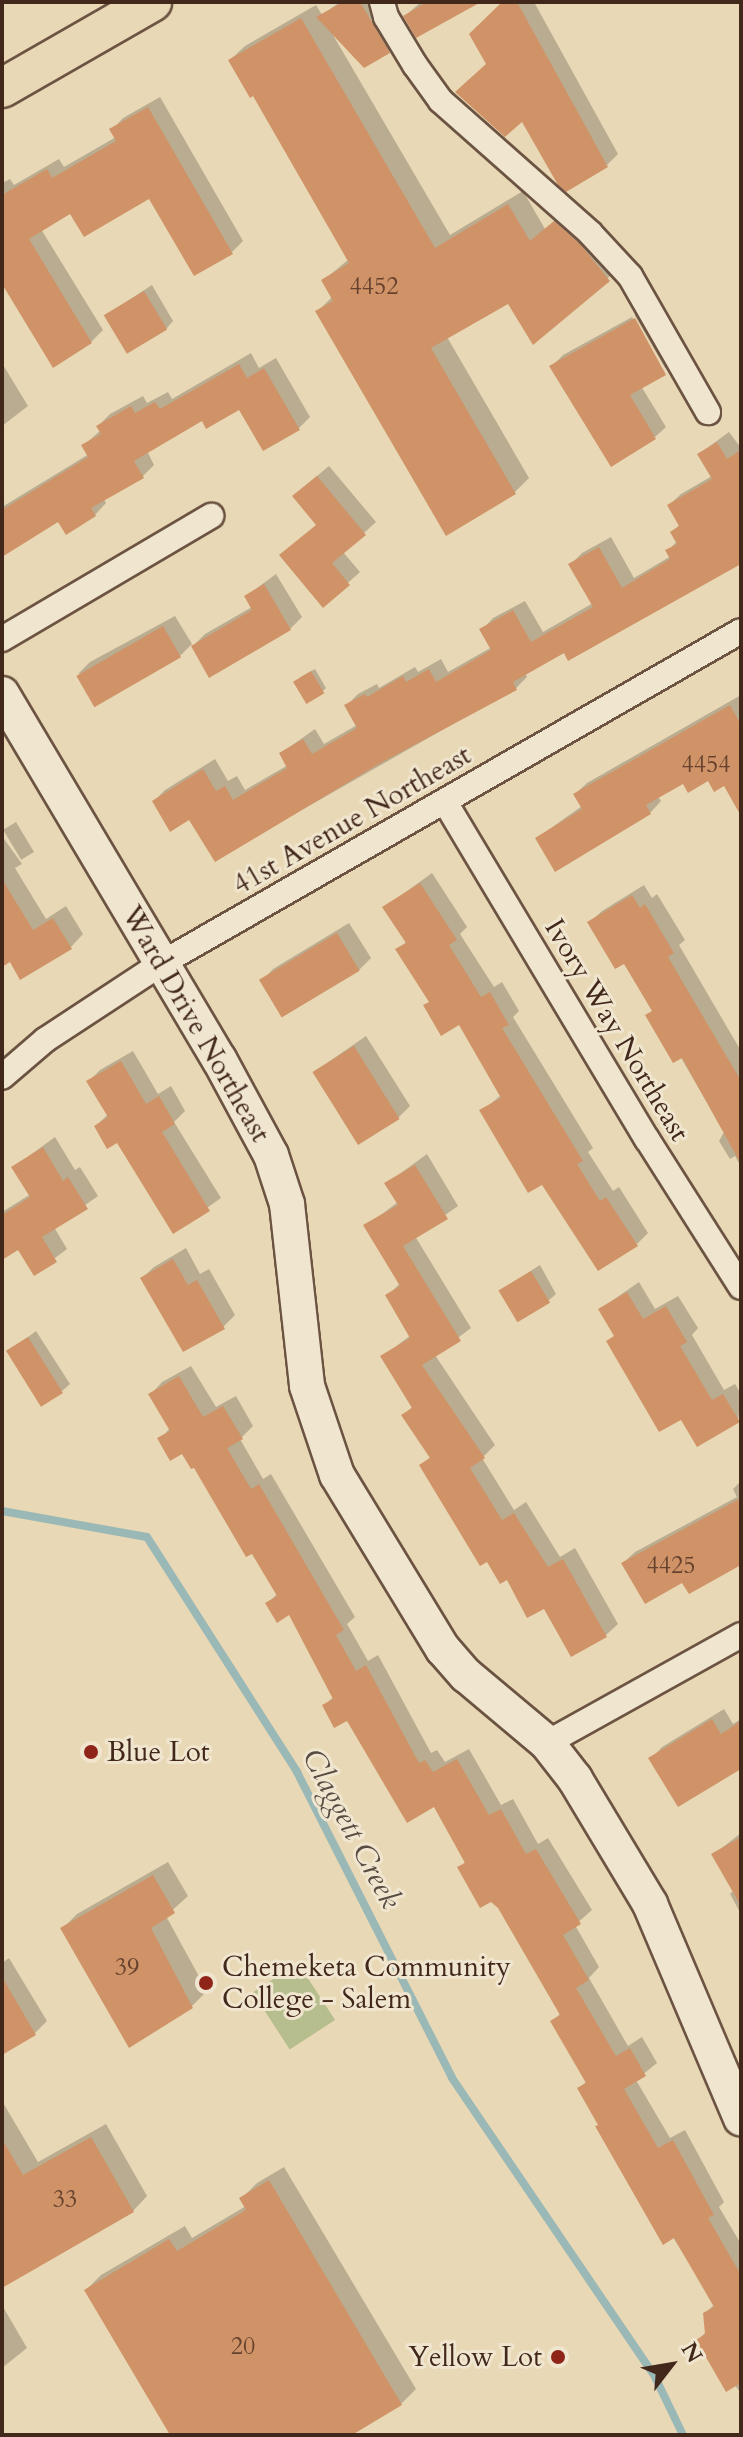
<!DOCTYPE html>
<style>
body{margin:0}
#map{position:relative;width:743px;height:2437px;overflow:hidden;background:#e8d8b5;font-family:Cardo,serif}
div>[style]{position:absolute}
.green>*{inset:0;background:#b6be8d;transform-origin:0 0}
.shadow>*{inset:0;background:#0003;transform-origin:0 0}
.stream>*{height:8px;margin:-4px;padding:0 4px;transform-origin:4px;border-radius:4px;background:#99b8b6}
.building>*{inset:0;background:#d09368;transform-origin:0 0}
.roads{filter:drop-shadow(2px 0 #6c5342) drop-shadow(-2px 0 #6c5342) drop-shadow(0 2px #6c5342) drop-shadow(0 -2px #6c5342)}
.street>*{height:24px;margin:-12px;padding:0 12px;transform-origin:12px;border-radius:12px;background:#f0e6cf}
.secondary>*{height:34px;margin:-17px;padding:0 17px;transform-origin:17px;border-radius:17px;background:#f0e6cf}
.primary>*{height:38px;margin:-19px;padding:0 19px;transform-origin:19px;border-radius:19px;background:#e8d8b5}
.dots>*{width:22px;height:22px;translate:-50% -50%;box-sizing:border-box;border:4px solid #f0e6cf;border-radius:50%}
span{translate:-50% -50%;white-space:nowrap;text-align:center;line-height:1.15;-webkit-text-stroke:6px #f0e6cf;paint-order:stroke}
.number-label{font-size:24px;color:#66422e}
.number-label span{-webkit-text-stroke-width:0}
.street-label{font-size:28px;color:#42271b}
.poi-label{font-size:28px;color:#42271b}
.left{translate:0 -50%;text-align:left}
.right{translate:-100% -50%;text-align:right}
.water-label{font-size:30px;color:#584b42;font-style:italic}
.frame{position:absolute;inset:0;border:4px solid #42271b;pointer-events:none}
.north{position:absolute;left:631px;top:2325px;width:80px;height:80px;-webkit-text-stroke:6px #f0e6cf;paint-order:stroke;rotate:59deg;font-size:22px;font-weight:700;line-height:32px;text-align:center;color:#42271b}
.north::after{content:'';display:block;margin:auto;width:28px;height:36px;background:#42271b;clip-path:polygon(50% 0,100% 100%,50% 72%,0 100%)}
</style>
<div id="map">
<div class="green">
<i style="left:298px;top:1963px;width:68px;height:54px;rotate:57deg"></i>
</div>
<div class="shadow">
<i style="clip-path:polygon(340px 2px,372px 2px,397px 43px,389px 51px,333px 35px,450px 235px,523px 191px,545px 229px,570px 208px,623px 265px,533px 342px,509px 301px,447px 337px,529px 478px,514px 493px,318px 311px,333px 296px,324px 280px,349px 259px,254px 94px,230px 60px,245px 46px,316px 5px,322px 15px)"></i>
<i style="clip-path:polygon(421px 2px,477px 2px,405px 16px)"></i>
<i style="clip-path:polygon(504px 2px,534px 2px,618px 154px,607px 165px,488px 64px)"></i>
<i style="clip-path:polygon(160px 97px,243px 241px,232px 252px,150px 196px,71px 212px,41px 229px,103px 330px,91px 342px,2px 280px,2px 183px,10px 179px,14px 185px,59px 159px,64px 167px,116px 137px,112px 130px,123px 118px)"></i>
<i style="clip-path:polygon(152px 285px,173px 321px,166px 329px,106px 315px)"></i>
<i style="left:646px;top:309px;width:61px;height:13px;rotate:60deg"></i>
<i style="clip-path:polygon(632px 317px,665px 373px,641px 386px,666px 427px,655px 437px,552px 366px,563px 355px)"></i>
<i style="clip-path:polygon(251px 353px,259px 368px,276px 358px,310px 417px,299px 428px,240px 407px,203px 419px,147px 451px,154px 465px,143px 476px,104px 499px,106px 503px,95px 515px,58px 519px,2px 547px,2px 507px,89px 454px,84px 445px,101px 430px,98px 426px,110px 414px,143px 396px,147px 403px,168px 392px,172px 399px)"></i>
<i style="clip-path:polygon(2px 363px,28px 406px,2px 426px)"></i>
<i style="clip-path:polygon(729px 432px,741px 448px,741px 562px,525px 673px,527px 677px,516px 688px,216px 859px,190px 818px,154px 801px,165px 790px,215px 759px,228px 781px,237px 776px,245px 790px,288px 765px,281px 753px,315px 729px,324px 744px,357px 725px,346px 706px,358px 694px,377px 684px,379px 688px,415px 667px,418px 672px,441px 659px,448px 672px,492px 647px,482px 630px,493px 618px,525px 601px,543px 632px,593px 603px,571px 564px,582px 553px,611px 537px,634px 578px,671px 556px,668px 551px,677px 541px,673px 532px,680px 524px,669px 505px,681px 494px,712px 476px,699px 454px)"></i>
<i style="clip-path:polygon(329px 466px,376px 522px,343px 552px,360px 572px,323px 605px,318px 524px,306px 485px)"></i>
<i style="clip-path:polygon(276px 574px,302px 617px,290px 629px,193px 646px,205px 634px,252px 607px,246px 596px)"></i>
<i style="clip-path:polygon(175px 616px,192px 644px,180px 656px,78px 674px,90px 662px)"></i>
<i style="clip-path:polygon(315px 669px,326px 688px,322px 692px,299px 678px)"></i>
<i style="clip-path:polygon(741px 695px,741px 806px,724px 783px,709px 778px,684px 781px,658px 796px,661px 801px,650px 813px,537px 838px,582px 806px,575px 794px,587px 783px)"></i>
<i style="left:16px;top:822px;width:35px;height:15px;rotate:59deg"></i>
<i style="clip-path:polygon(2px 836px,22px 864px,15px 868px,46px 919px,66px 906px,83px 934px,71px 947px,10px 959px,2px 964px)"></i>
<i style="clip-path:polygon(432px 873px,467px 927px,460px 934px,494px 987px,502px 982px,519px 1011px,513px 1017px,593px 1148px,588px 1152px,613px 1191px,619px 1187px,648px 1233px,637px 1244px,543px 1182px,482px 1111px,501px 1095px,460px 1022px,431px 1000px,398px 950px,407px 941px,385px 907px)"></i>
<i style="clip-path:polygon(644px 885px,652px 898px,657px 894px,685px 940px,679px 945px,741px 1051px,741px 1167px,735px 1156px,730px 1159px,719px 1141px,724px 1132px,625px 961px,590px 922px,602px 911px)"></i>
<i style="clip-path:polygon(349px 923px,371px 958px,359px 970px,262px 981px,273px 969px)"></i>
<i style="clip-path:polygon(366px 1036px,410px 1106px,398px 1118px,314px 1072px)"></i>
<i style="clip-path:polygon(133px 1051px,158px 1094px,171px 1086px,185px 1111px,174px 1122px,221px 1198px,174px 1231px,118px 1140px,96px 1126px,108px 1114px,89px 1081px,100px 1070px)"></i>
<i style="clip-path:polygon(55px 1137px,75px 1170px,80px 1167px,98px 1196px,54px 1227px,67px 1249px,35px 1273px,18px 1247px,2px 1257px,2px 1212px,31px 1194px,14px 1167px)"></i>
<i style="clip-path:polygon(427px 1154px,458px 1206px,415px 1236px,471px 1328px,435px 1355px,495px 1445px,482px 1458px,514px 1510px,526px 1502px,560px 1557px,575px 1548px,618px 1624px,606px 1635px,545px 1606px,507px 1577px,422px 1465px,431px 1456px,404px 1415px,413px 1406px,383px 1356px,411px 1335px,388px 1296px,400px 1283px,366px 1226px,398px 1202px,387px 1183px)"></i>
<i style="clip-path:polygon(186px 1248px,200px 1274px,209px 1269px,235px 1315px,223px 1327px,142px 1278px,154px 1267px)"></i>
<i style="clip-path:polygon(540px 1265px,556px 1294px,548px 1301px,501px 1290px)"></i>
<i style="clip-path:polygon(639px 1282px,655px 1309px,678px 1296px,698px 1328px,692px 1335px,724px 1390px,735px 1384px,741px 1394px,738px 1421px,681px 1417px,615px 1335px,600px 1309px)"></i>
<i style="clip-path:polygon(36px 1331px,70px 1384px,62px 1391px,9px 1351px)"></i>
<i style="clip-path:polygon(191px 1366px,216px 1407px,236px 1396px,253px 1426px,240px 1439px,263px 1479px,271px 1474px,355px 1617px,347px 1624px,368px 1661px,378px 1655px,431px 1753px,437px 1750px,445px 1762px,469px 1749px,501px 1805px,513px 1799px,538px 1844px,548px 1838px,592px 1910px,575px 1925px,599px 1967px,589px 1978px,628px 2046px,642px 2037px,657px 2063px,636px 2080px,670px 2138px,685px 2130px,724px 2202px,719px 2207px,741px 2244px,741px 2393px,698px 2340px,707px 2331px,705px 2313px,715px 2304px,579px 2088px,587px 2081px,553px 2021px,561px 2013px,499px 1907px,459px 1868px,466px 1861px,435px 1804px,348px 1718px,324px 1706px,334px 1696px,290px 1613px,268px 1603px,278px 1593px,195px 1465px,182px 1451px,160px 1439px,170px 1428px,151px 1394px,162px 1382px)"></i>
<i style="clip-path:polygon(741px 1481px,741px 1561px,683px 1580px,623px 1563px,635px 1552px,737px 1497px,733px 1489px)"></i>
<i style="clip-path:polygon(724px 1709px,733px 1724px,741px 1719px,741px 1766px,651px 1759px,662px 1747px)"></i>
<i style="clip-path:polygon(741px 1833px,741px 1914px,730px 1894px,734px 1890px,714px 1854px)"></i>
<i style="clip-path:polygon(168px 1862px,188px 1896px,166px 1916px,207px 1991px,192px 2006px,129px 2045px,62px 1929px,77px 1914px)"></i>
<i style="clip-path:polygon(9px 1958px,47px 2021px,35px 2033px,2px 2052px,2px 1963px)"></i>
<i style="clip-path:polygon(2px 2101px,38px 2162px,106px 2124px,147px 2196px,133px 2211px,2px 2285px)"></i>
<i style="clip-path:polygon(284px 2167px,416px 2389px,401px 2404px,348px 2435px,172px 2435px,86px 2290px,101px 2275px,185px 2226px,192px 2238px,246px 2206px,242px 2198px,257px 2183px)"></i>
<i style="clip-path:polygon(2px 2305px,27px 2348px,2px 2368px)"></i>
</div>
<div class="stream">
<i style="left:2px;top:1511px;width:147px;rotate:10.2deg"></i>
<i style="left:147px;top:1537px;width:279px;rotate:57.4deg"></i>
<i style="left:297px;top:1772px;width:343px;rotate:63.1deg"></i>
<i style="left:452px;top:2078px;width:361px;rotate:55.8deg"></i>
<i style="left:655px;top:2377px;width:64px;rotate:64.2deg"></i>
</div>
<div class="building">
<i style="clip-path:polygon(343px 2px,360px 2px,390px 53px,364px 68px,316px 17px)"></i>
<i style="clip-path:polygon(427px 2px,481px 2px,416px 38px,403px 16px)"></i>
<i style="clip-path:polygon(502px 2px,517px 2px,608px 167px,566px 192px,558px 185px,522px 122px,505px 137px,455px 92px,486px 64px,469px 34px)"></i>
<i style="clip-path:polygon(301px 18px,435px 248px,508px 204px,530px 241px,554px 221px,580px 244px,610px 281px,533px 345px,508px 304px,431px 348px,516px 494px,446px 536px,315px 311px,333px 301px,321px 280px,349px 263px,253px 96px,250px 98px,228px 60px)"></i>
<i style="clip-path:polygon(148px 107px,233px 254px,194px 276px,149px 199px,84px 237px,70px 214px,29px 239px,92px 343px,53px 368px,2px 284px,2px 195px,47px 169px,52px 178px,116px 141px,109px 129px)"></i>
<i style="left:144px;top:291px;width:45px;height:47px;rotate:59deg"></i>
<i style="clip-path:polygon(635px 318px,666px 375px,630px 395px,656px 439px,611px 467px,549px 366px)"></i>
<i style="clip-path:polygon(239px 364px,247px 378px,264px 368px,300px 430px,263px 451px,239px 410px,206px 429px,202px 421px,134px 461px,144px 478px,91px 508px,96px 516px,66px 535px,58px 522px,2px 557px,2px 510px,88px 457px,81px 445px,101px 434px,96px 426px,131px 406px,135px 413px,155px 402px,160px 409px)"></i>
<i style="clip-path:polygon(717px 442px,727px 459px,741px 450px,741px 564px,568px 661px,564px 653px,513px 682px,517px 690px,377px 765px,215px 862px,189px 820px,170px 832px,152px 801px,203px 769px,216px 791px,225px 786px,233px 800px,287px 768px,279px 753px,303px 739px,312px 754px,357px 728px,344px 705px,365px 694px,367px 697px,403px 676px,406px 682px,429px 669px,436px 682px,491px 650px,479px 629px,513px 610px,531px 642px,593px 607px,568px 564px,599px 547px,622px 588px,670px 559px,665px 550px,677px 544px,670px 532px,679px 526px,667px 505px,712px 479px,697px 454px)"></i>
<i style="clip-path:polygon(317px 476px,366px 535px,332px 563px,350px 585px,323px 608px,279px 555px,316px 525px,292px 496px)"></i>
<i style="clip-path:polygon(264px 584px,291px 630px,209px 678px,191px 646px,252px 610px,244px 596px)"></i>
<i style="left:163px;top:626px;width:36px;height:100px;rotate:60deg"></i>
<i style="left:311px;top:671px;width:26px;height:21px;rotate:59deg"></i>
<i style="clip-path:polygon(730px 705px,741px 725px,741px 816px,724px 786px,714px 792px,708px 781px,688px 793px,683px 784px,646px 805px,651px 814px,555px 872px,535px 838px,582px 809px,573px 794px)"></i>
<i style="clip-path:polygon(2px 879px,33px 930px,53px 918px,72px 949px,20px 980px,10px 962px,2px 967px)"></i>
<i style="clip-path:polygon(420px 883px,457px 940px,449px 945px,481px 997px,490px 992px,509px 1025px,502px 1028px,583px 1161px,577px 1164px,600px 1201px,606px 1197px,638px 1246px,598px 1271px,542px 1185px,528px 1193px,479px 1110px,501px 1098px,459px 1025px,441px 1036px,423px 1005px,429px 1002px,395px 949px,406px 943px,382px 907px)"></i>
<i style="clip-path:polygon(632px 895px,640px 908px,645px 904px,674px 953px,668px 957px,741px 1081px,741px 1164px,682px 1058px,673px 1063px,645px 1015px,652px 1011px,624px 964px,615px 969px,587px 922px)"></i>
<i style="left:337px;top:933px;width:44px;height:91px;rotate:59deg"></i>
<i style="left:354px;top:1046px;width:86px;height:49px;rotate:58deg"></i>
<i style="clip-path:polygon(121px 1061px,146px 1104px,159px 1096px,175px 1124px,162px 1132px,210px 1211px,173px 1234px,117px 1143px,107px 1149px,94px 1126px,108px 1117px,86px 1081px)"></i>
<i style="clip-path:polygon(43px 1147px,63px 1181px,68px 1177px,88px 1209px,42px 1237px,57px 1262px,34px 1276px,18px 1250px,2px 1260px,2px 1215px,30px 1197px,11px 1167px)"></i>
<i style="clip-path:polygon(415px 1165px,448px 1219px,403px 1246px,461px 1341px,422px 1365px,485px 1458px,470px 1468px,502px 1520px,514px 1513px,548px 1567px,563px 1559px,607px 1637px,571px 1657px,544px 1609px,527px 1618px,507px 1580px,500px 1584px,487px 1562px,480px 1566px,419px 1465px,430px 1458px,401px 1415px,412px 1408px,380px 1356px,410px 1338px,385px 1295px,400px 1286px,363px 1225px,398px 1205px,384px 1183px)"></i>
<i style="clip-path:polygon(173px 1259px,188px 1285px,197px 1280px,225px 1329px,183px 1352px,140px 1278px)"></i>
<i style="left:531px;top:1271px;width:37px;height:38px;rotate:59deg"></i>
<i style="clip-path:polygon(627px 1292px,643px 1319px,666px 1306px,687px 1342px,680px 1346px,712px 1400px,723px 1394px,740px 1422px,697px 1447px,681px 1420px,659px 1432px,606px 1341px,614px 1336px,598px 1309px)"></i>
<i style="left:28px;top:1337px;width:66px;height:26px;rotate:58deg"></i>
<i style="clip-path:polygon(179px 1376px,203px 1417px,223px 1406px,243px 1439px,227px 1448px,251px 1489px,259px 1484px,344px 1630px,336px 1635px,356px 1671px,366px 1665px,419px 1763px,425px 1760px,433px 1772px,457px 1759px,489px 1815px,501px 1809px,526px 1854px,536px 1849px,581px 1924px,563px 1935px,589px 1980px,576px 1988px,616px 2056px,630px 2048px,646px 2076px,624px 2089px,658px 2148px,673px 2140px,714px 2215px,708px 2218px,741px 2275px,741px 2383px,726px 2392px,696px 2340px,705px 2334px,703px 2313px,714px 2307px,674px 2238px,663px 2245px,595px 2126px,598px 2125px,577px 2088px,586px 2083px,550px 2021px,560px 2015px,498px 1908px,491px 1902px,480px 1908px,457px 1867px,465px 1863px,434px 1807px,407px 1823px,347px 1721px,334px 1728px,322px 1705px,333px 1699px,289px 1615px,277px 1623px,265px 1603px,277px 1596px,252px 1554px,246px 1557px,194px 1468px,191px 1469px,182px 1454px,170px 1461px,157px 1438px,170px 1431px,148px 1394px)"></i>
<i style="clip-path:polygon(741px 1498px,741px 1565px,689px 1594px,682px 1583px,645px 1604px,621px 1563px)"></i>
<i style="clip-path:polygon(712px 1719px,721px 1734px,741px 1721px,741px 1769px,678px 1807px,648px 1758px)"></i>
<i style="clip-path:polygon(741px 1837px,741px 1906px,711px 1854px)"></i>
<i style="clip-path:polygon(153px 1875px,175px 1913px,151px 1928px,193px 2008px,129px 2048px,60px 1928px)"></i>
<i style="clip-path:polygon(2px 1977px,36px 2035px,2px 2055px)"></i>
<i style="clip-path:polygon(91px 2137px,134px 2212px,2px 2288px,2px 2139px,23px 2175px)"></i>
<i style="clip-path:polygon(269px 2180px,402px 2405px,352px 2435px,170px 2435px,84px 2290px,169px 2239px,177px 2251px,246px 2210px,239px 2198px)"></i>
</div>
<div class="roads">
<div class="street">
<i style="left:382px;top:2px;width:16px;rotate:75deg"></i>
<i style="left:386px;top:17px;width:56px;rotate:58.9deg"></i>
<i style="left:415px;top:65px;width:44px;rotate:54.2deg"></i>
<i style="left:441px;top:101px;width:199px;rotate:41.5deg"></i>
<i style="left:590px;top:233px;width:59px;rotate:47.1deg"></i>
<i style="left:630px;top:276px;width:157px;rotate:60.2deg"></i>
<i style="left:2px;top:639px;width:243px;rotate:-30.5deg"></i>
<i style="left:445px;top:802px;width:393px;rotate:59.1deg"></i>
<i style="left:647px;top:1139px;width:175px;rotate:57.6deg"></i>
<i style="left:2px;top:1077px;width:57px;rotate:-40.7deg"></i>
<i style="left:45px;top:1040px;width:140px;rotate:-33.3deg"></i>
<i style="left:162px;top:963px;width:667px;rotate:-29.83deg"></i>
<i style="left:547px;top:1743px;width:222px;rotate:-29.1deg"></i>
</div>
<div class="secondary">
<i style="left:2px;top:694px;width:425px;rotate:59.3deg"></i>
<i style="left:219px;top:1059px;width:109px;rotate:61.6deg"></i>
<i style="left:271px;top:1155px;width:52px;rotate:71.9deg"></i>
<i style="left:287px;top:1204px;width:183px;rotate:83.7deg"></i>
<i style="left:307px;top:1386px;width:94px;rotate:71.4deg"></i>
<i style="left:337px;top:1475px;width:204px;rotate:58.7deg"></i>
<i style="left:443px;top:1649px;width:35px;rotate:49deg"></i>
<i style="left:466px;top:1675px;width:106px;rotate:40deg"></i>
<i style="left:547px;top:1743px;width:46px;rotate:52.1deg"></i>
<i style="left:575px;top:1779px;width:146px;rotate:59deg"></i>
<i style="left:650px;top:1904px;width:233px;rotate:67deg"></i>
</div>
<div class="primary">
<i style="left:2px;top:88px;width:173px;rotate:-29.8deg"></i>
</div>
</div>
<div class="dots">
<i style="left:91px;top:1752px;background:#8f2418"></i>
<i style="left:206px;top:1983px;background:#8f2418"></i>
<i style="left:558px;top:2357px;background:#8f2418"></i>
</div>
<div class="number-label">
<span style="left:374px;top:287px">4452</span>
<span style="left:706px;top:765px">4454</span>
<span style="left:671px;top:1566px">4425</span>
<span style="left:127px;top:1968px">39</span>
<span style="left:65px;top:2200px">33</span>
<span style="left:243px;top:2347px">20</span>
</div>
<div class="street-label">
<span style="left:352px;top:820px;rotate:-30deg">41st Avenue Northeast</span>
<span style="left:196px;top:1024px;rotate:60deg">Ward Drive Northeast</span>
<span style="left:617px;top:1030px;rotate:59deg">Ivory Way Northeast</span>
</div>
<div class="poi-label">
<span class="left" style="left:107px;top:1752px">Blue Lot</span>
<span class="left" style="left:222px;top:1983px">Chemeketa Community<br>College - Salem</span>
<span class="right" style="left:542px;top:2357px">Yellow Lot</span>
</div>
<div class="water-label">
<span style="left:351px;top:1829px;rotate:62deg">Claggett Creek</span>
</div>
<div class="frame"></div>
<div class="north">N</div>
</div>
